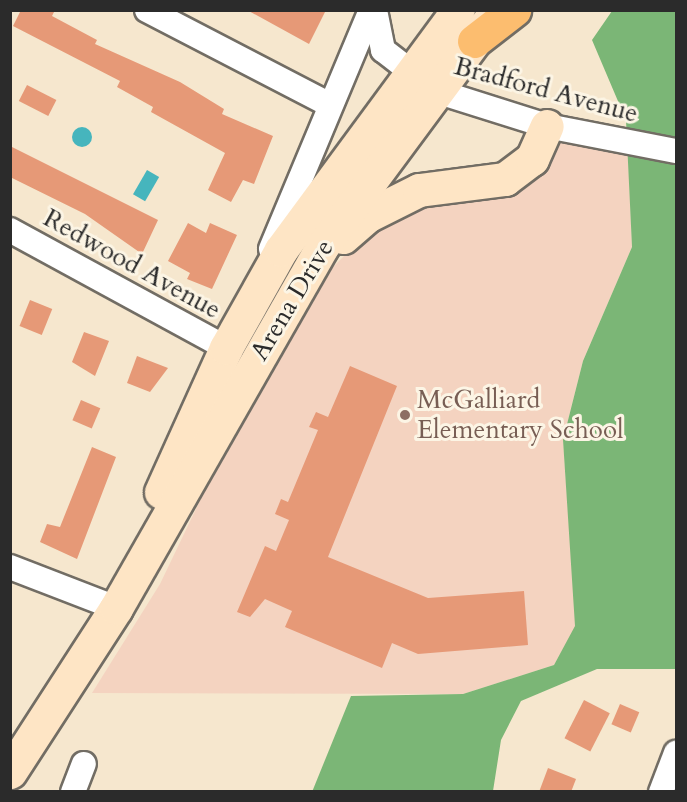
<!DOCTYPE html>
<style>
body{margin:0}
#map{position:relative;width:687px;height:802px;overflow:hidden;background:#f6e7ce;font-family:Cardo,serif}
div>[style]{position:absolute}
.built>*{inset:0;background:#f4d3c0}
.forest>*{inset:0;background:#7bb676}
.water>*{inset:0;background:#46b5bd;transform-origin:0 0}
.round{border-radius:50%}
.building>*{inset:0;background:#e69977;transform-origin:0 0}
.roads{filter:drop-shadow(2px 0 #726d64) drop-shadow(-2px 0 #726d64) drop-shadow(0 2px #726d64) drop-shadow(0 -2px #726d64)}
.minor>*{height:24px;margin:-12px;padding:0 12px;transform-origin:12px;border-radius:12px;background:#fff}
.secondary>*{height:33px;margin:-16.5px;padding:0 16.5px;transform-origin:16.5px;border-radius:16.5px;background:#fee5c5}
.motorway>*{height:33px;margin:-16.5px;padding:0 16.5px;transform-origin:16.5px;border-radius:16.5px;background:#fcbd6f}
.dots>*{width:16px;height:16px;translate:-50% -50%;box-sizing:border-box;border:3px solid #fcf5e5;border-radius:50%}
span{translate:-50% -50%;white-space:nowrap;text-align:center;line-height:1.15;-webkit-text-stroke:6px #fcf5e5;paint-order:stroke}
.street-label{font-size:26px;color:#2b2b2b}
.education-label{font-size:26px;color:#785e54}
.left{translate:0 -50%;text-align:left}
.frame{position:absolute;inset:0;border:12px solid #2b2b2b;pointer-events:none}
</style>
<div id="map">
<div class="built">
<i style="clip-path:polygon(558px 142px,628px 152px,632px 247px,583px 361px,563px 440px,576px 626px,554px 665px,463px 694px,92px 693px,160px 584px,253px 390px,334px 266px,370px 230px)"></i>
</div>
<div class="forest">
<i style="clip-path:polygon(612px 11px,676px 11px,676px 669px,597px 669px,521px 701px,501px 740px,493px 791px,312px 792px,351px 696px,463px 694px,554px 665px,575px 626px,563px 440px,583px 361px,632px 247px,626px 120px,592px 40px)"></i>
</div>
<div class="water">
<i class="round" style="left:72px;top:127px;width:20px;height:20px"></i>
<i style="left:147px;top:170px;width:14px;height:28px;rotate:30deg"></i>
</div>
<div class="building">
<i style="clip-path:polygon(21px 10px,55px 10px,52px 16px,97px 40px,95px 44px,180px 82px,224px 109px,222px 114px,273px 136px,254px 184px,243px 180px,231px 202px,208px 190px,225px 153px,151px 112px,153px 107px,117px 87px,120px 81px,13px 26px)"></i>
<i style="clip-path:polygon(247px 10px,326px 10px,309px 44px)"></i>
<i style="left:27px;top:85px;width:33px;height:18px;rotate:27deg"></i>
<i style="clip-path:polygon(10px 146px,158px 220px,142px 254px,85px 214px,10px 177px)"></i>
<i style="clip-path:polygon(188px 223px,206px 233px,210px 223px,237px 235px,212px 289px,187px 279px,190px 273px,168px 261px)"></i>
<i style="left:30px;top:300px;width:24px;height:28px;rotate:22deg"></i>
<i style="clip-path:polygon(84px 332px,109px 341px,95px 376px,72px 362px)"></i>
<i style="clip-path:polygon(137px 356px,168px 368px,150px 392px,127px 383px)"></i>
<i style="clip-path:polygon(350px 366px,397px 386px,328px 557px,428px 598px,524px 591px,528px 645px,418px 654px,392px 643px,382px 668px,285px 627px,292px 611px,265px 599px,250px 617px,237px 612px,265px 546px,276px 551px,289px 520px,275px 514px,281px 499px,288px 502px,318px 430px,309px 427px,316px 412px,328px 417px)"></i>
<i style="left:81px;top:400px;width:21px;height:22px;rotate:23deg"></i>
<i style="clip-path:polygon(92px 447px,116px 457px,77px 559px,40px 542px,47px 524px,60px 527px)"></i>
<i style="left:584px;top:700px;width:29px;height:43px;rotate:27deg"></i>
<i style="left:620px;top:704px;width:21px;height:22px;rotate:23deg"></i>
<i style="clip-path:polygon(548px 768px,576px 779px,571px 792px,539px 792px)"></i>
</div>
<div class="roads">
<div class="minor">
<i style="left:147px;top:10px;width:206px;rotate:27.4deg"></i>
<i style="left:375px;top:10px;width:41px;rotate:78.7deg"></i>
<i style="left:383px;top:50px;width:67px;rotate:37.7deg"></i>
<i style="left:436px;top:91px;width:116px;rotate:17.5deg"></i>
<i style="left:547px;top:126px;width:131px;rotate:11deg"></i>
<i style="left:10px;top:230px;width:246px;rotate:28.6deg"></i>
<i style="left:271px;top:249px;width:259px;rotate:-67.3deg"></i>
<i style="left:10px;top:567px;width:114px;rotate:21.1deg"></i>
<i style="left:73px;top:792px;width:30px;rotate:-69deg"></i>
<i style="left:661px;top:792px;width:42px;rotate:-69deg"></i>
</div>
<div class="secondary">
<i style="left:343px;top:237px;width:32px;rotate:-41deg"></i>
<i style="left:367px;top:216px;width:58px;rotate:-26.6deg"></i>
<i style="left:419px;top:190px;width:87px;rotate:-7.3deg"></i>
<i style="left:505px;top:179px;width:34px;rotate:-37deg"></i>
<i style="left:532px;top:159px;width:36px;rotate:-66deg"></i>
<i style="left:161px;top:492px;width:158px;rotate:-65.7deg"></i>
<i style="left:226px;top:348px;width:112px;rotate:-60.7deg"></i>
<i style="left:281px;top:250px;width:298px;rotate:-53.6deg"></i>
<i style="left:10px;top:772px;width:195px;rotate:-57.1deg"></i>
<i style="left:116px;top:608px;width:414px;rotate:-60.3deg"></i>
<i style="left:321px;top:248px;width:286px;rotate:-53.5deg"></i>
</div>
<div class="motorway">
<i style="left:474px;top:41px;width:51px;rotate:-37.8deg"></i>
</div>
</div>
<div class="dots">
<i style="left:405px;top:415px;background:#8d6e63"></i>
</div>
<div class="street-label">
<span style="left:546px;top:90px;rotate:15deg">Bradford Avenue</span>
<span style="left:132px;top:264px;rotate:29deg">Redwood Avenue</span>
<span style="left:292px;top:300px;rotate:-59deg">Arena Drive</span>
</div>
<div class="education-label">
<span class="left" style="left:417px;top:415px">McGalliard<br>Elementary School</span>
</div>
<div class="frame"></div>
</div>
